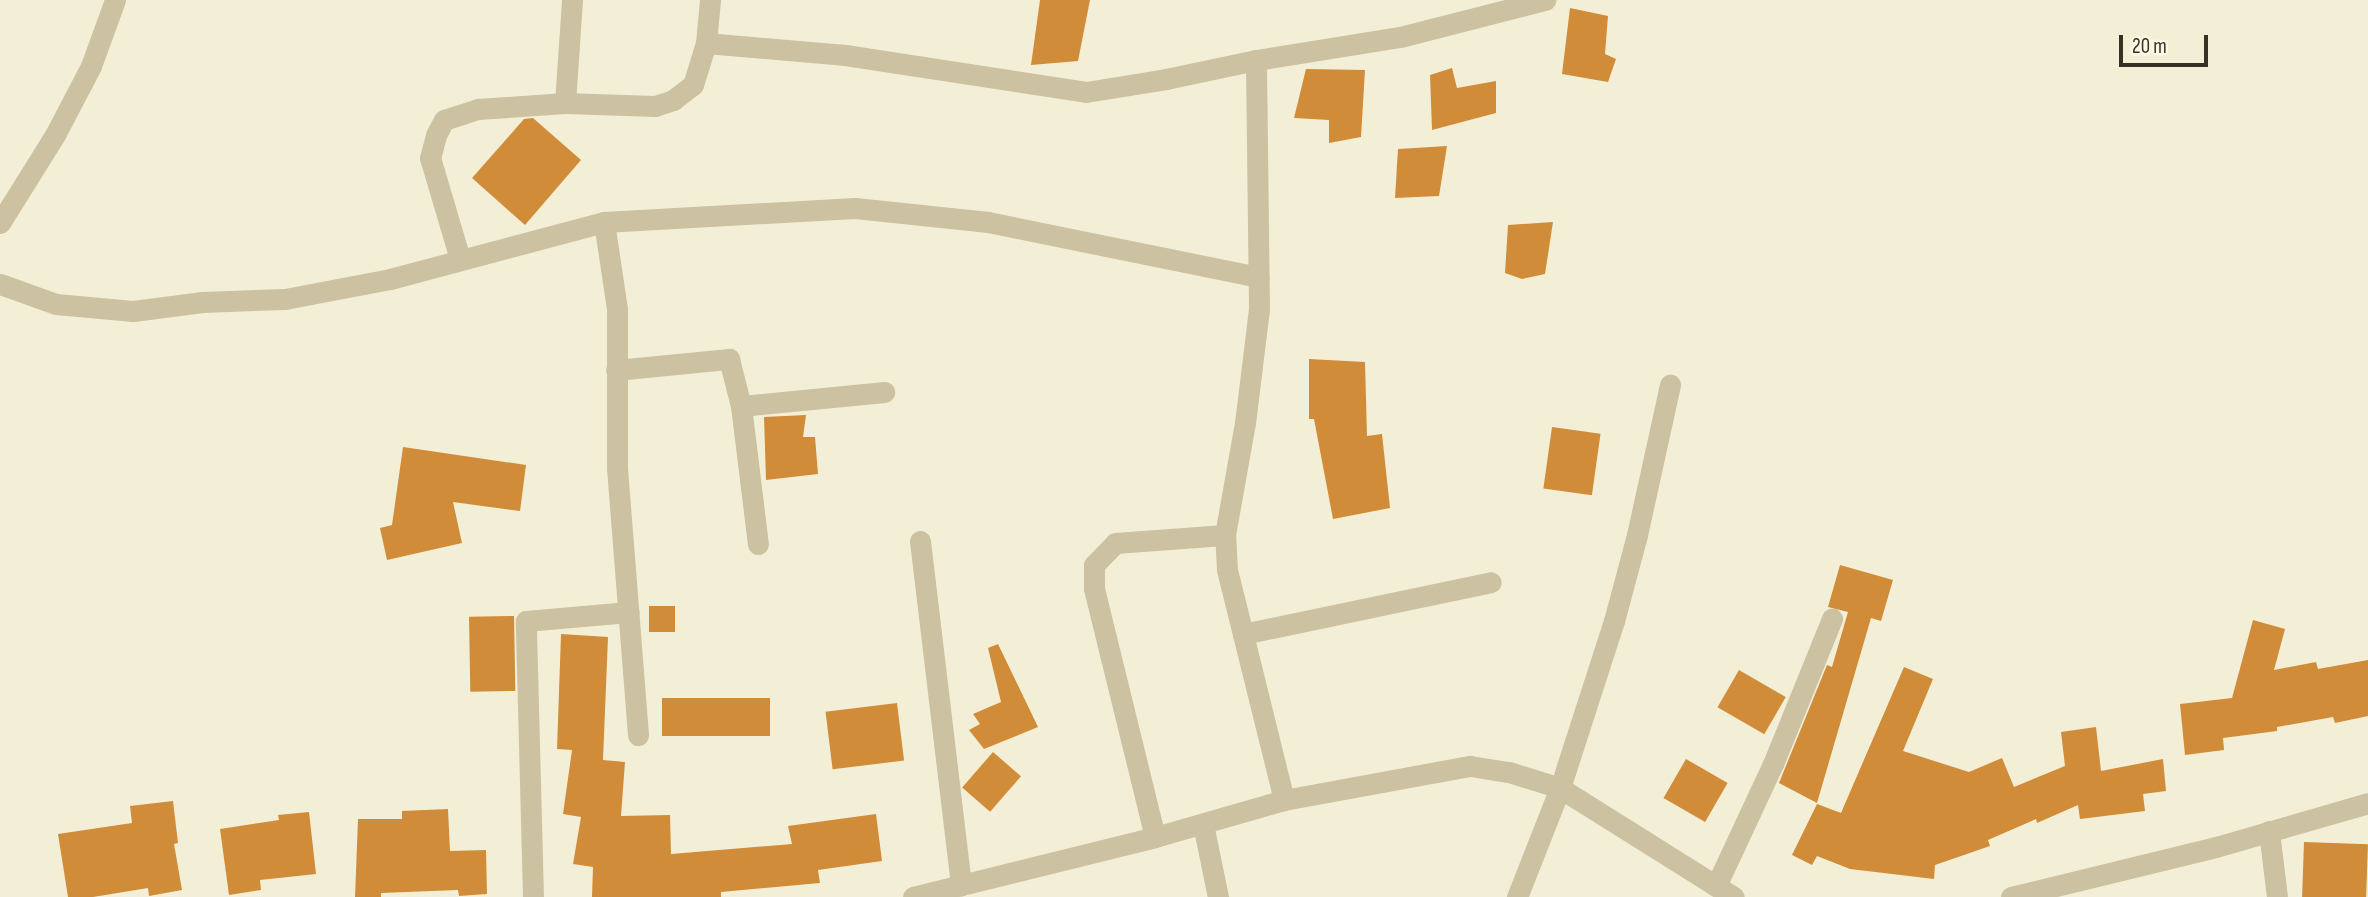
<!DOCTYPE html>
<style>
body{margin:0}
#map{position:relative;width:2368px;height:897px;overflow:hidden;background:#f3efd7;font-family:"Sofia Sans Condensed",sans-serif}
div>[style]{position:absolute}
.building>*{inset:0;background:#d08c38;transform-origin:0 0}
.minor>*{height:21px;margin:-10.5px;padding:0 10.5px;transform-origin:10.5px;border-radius:10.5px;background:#ccc2a2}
span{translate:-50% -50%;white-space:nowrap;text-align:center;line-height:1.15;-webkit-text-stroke:7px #fbf7e4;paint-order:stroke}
.scale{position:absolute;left:2119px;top:35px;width:89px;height:32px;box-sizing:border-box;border:4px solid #363025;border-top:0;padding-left:9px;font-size:21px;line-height:24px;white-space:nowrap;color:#363025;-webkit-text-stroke:5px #fbf7e4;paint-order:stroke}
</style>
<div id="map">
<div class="building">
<i style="clip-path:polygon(1040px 0,1090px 0,1078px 61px,1031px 65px)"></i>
<i style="clip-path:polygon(1570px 8px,1608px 16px,1605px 54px,1616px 59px,1608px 82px,1562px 74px)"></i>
<i style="clip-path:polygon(1452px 68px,1457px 88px,1496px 81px,1496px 113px,1432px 130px,1430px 75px)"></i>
<i style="clip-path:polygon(1306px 69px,1365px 70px,1361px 137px,1329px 143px,1329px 120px,1294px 118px)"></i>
<i style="clip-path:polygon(533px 118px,581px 160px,525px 225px,472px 178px,524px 119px)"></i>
<i style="clip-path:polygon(1447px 146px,1439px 196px,1395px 198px,1398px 149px)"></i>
<i style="clip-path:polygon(1553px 222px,1545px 274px,1522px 279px,1505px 273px,1508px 225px)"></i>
<i style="clip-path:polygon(1309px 359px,1365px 362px,1367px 436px,1382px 434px,1390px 508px,1333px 519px,1314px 419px,1309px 419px)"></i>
<i style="clip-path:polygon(806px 415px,803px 437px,815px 437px,818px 474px,766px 480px,764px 417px)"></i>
<i style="left:1552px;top:427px;width:49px;height:62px;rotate:8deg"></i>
<i style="clip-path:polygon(403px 447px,526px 465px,520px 511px,453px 502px,462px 543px,387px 560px,380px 528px,392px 525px)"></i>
<i style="clip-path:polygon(1840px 565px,1893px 580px,1881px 621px,1871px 618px,1817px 803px,1779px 783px,1827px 665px,1832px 667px,1848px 612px,1828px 607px)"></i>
<i style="left:649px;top:606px;width:26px;height:26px"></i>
<i style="left:514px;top:616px;width:75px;height:45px;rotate:89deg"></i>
<i style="clip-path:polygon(2253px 620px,2285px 629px,2274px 670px,2316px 662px,2318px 669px,2368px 660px,2368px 716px,2335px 723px,2333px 717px,2277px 727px,2277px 731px,2223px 738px,2224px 750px,2185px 755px,2180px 704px,2232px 698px)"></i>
<i style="clip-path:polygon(561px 634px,608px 637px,603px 760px,625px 762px,621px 816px,670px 815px,671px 854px,792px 844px,788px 826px,876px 814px,882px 861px,818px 870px,820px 883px,721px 892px,721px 897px,592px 897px,593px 867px,573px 864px,581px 817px,563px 814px,572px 750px,557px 749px)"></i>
<i style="clip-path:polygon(998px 644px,1038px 727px,984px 749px,969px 730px,980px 724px,973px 714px,1001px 702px,988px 648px)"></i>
<i style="clip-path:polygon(1904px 667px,1933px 679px,1903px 751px,1969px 772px,2002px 758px,2014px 787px,2065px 766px,2061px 732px,2096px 727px,2101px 771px,2163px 759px,2166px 791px,2143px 794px,2145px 811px,2080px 819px,2078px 805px,2037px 823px,2036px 819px,1988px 840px,1990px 846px,1935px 865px,1934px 879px,1850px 869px,1817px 856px,1812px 865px,1792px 855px,1817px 804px,1841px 813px)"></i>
<i style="left:1739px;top:670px;width:54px;height:43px;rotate:30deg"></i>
<i style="left:770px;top:698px;width:38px;height:108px;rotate:90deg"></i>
<i style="left:897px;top:703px;width:58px;height:72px;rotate:83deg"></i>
<i style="left:993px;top:752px;width:37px;height:47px;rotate:41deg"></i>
<i style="left:1686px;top:759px;width:48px;height:45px;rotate:30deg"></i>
<i style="clip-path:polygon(173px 801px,178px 843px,174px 844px,182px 890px,149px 896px,148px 888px,93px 897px,68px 897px,58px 834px,132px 823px,130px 806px)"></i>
<i style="clip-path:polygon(448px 809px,450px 851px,486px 850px,487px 894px,459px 896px,458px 890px,381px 893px,381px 897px,355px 897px,358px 819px,402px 819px,402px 811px)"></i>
<i style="clip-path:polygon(309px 812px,316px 874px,260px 880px,261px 890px,229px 895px,220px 829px,279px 820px,278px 815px)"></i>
<i style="left:2304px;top:842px;width:64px;height:55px;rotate:2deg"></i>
</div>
<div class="minor">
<i style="left:706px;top:43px;width:140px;rotate:4.9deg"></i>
<i style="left:845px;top:55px;width:244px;rotate:8.7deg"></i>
<i style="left:1086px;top:92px;width:81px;rotate:-9.2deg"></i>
<i style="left:1166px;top:79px;width:92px;rotate:-11.9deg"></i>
<i style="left:565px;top:103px;width:103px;rotate:-86.1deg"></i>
<i style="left:604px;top:222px;width:88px;rotate:81.5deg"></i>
<i style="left:617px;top:309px;width:159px;rotate:90deg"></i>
<i style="left:617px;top:468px;width:268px;rotate:85.5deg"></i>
<i style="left:0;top:223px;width:104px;rotate:-58deg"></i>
<i style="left:55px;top:135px;width:78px;rotate:-62.4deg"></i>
<i style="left:91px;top:66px;width:70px;rotate:-70deg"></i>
<i style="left:460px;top:259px;width:105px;rotate:-106.5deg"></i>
<i style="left:430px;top:158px;width:24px;rotate:-75deg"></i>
<i style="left:436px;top:135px;width:17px;rotate:-62deg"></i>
<i style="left:444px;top:120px;width:36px;rotate:-18deg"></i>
<i style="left:478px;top:109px;width:87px;rotate:-3.9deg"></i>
<i style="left:565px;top:103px;width:90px;rotate:1.9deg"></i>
<i style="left:655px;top:106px;width:19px;rotate:-18deg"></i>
<i style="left:673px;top:100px;width:25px;rotate:-37deg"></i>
<i style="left:693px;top:85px;width:44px;rotate:-72.8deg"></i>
<i style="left:706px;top:43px;width:43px;rotate:-84.7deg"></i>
<i style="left:0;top:284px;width:59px;rotate:19.7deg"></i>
<i style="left:56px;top:304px;width:77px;rotate:5.2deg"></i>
<i style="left:133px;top:311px;width:70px;rotate:-7.4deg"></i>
<i style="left:202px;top:302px;width:83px;rotate:-2.1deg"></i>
<i style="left:285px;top:299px;width:107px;rotate:-10.8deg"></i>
<i style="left:390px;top:279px;width:221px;rotate:-14.9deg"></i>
<i style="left:604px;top:222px;width:251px;rotate:-3.2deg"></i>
<i style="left:855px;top:208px;width:134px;rotate:6deg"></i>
<i style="left:988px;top:222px;width:276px;rotate:11.5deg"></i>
<i style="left:616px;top:370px;width:114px;rotate:-5.6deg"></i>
<i style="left:729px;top:359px;width:49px;rotate:75.7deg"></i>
<i style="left:741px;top:406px;width:144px;rotate:-5.6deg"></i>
<i style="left:741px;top:406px;width:139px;rotate:83deg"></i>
<i style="left:920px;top:541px;width:347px;rotate:83.2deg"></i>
<i style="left:1243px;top:634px;width:253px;rotate:-11.8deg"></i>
<i style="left:1284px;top:800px;width:237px;rotate:-103.9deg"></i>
<i style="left:1227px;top:570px;width:35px;rotate:-93deg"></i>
<i style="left:1225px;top:535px;width:114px;rotate:-79.9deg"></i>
<i style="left:1245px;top:423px;width:115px;rotate:-83deg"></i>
<i style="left:1259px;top:309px;width:249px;rotate:-90.7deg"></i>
<i style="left:1256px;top:60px;width:146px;rotate:-9.1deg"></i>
<i style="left:1400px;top:37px;width:150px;rotate:-14.3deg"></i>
<i style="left:1203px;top:824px;width:75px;rotate:78.4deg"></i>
<i style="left:2269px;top:831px;width:66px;rotate:83.1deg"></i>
<i style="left:1155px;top:837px;width:256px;rotate:-103.8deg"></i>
<i style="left:1094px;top:588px;width:23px;rotate:-90deg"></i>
<i style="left:1094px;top:565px;width:30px;rotate:-46deg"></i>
<i style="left:1115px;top:543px;width:110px;rotate:-4.2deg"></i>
<i style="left:1716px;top:886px;width:135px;rotate:-65deg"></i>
<i style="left:1773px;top:764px;width:157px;rotate:-67.9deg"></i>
<i style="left:533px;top:897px;width:276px;rotate:-91.5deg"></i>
<i style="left:526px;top:621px;width:103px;rotate:-5deg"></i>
<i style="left:913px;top:897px;width:249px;rotate:-13.9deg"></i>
<i style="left:1155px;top:837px;width:134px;rotate:-16deg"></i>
<i style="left:1284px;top:800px;width:189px;rotate:-10.4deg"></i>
<i style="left:1470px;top:766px;width:39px;rotate:9deg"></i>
<i style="left:1509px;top:772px;width:53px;rotate:17.4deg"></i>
<i style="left:1560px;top:788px;width:205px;rotate:32.1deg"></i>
<i style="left:1517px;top:897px;width:117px;rotate:-68.5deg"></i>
<i style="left:1560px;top:788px;width:176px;rotate:-72.1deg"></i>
<i style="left:1614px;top:621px;width:89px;rotate:-75deg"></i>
<i style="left:1637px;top:535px;width:154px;rotate:-77.6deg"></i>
<i style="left:2011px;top:897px;width:211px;rotate:-13.7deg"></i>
<i style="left:2216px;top:847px;width:158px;rotate:-16.1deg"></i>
</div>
<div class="scale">20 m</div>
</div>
